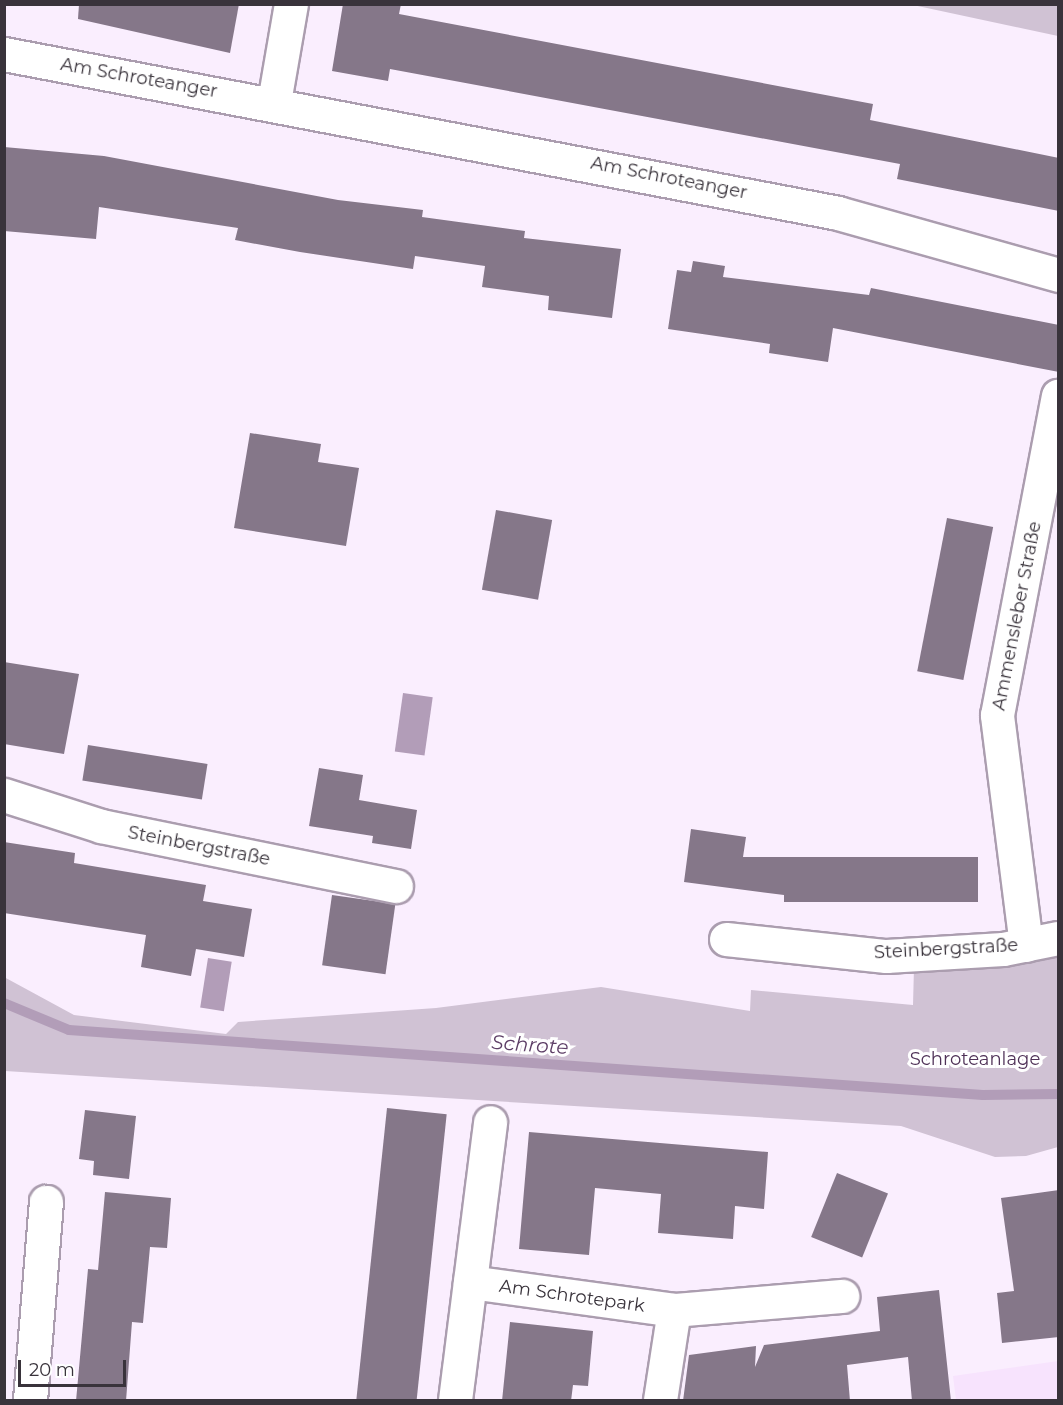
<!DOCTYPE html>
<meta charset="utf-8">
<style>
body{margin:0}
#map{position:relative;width:1063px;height:1405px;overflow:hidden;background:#faeefe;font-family:Montserrat,sans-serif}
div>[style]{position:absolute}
.built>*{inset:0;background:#f7e3fd}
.green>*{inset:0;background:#d0c2d4}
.water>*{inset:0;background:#b29db8;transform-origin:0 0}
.stream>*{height:10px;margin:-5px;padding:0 5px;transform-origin:5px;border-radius:5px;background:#b29db8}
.building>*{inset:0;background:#857789;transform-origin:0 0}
.roads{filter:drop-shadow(2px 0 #ab9daf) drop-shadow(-2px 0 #ab9daf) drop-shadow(0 2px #ab9daf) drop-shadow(0 -2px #ab9daf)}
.minor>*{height:33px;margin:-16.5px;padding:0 16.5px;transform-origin:16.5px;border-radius:16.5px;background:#fff}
span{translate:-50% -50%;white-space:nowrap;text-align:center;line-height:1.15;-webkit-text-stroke:6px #fff;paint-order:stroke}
.street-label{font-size:18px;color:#39333b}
.park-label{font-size:18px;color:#4f3157}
.water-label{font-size:20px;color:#5d3e66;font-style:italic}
.frame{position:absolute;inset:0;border:6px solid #39333b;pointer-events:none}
.scale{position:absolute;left:18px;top:1360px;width:108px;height:27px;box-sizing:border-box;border:3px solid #39333b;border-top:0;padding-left:8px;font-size:18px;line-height:21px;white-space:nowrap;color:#39333b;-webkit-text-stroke:4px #fff;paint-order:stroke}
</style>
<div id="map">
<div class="built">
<i style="clip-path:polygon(1058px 1361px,1058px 1400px,956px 1400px,953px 1376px)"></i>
</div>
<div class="green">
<i style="clip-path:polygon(913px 5px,1058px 5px,1058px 36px)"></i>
<i style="clip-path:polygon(1058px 947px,1058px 1147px,1026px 1156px,995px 1157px,901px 1126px,5px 1071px,4px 977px,74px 1015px,226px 1034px,238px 1022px,436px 1008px,601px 987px,750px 1011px,751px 990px,913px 1005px,914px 967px)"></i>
</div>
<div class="water">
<i style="left:403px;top:693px;width:30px;height:59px;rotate:8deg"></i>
<i style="left:208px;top:958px;width:24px;height:50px;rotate:9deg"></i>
</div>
<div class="stream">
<i style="left:4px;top:1003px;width:70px;rotate:22.6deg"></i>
<i style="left:69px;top:1030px;width:916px;rotate:4.07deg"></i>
<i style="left:983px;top:1095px;width:75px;rotate:-0.8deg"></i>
</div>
<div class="building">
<i style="clip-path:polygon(79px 4px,239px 4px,230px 53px,78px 19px)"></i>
<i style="clip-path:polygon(343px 4px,401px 4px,399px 14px,873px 104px,870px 120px,1059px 158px,1059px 211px,897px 179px,900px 164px,390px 69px,388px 81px,332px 71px)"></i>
<i style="clip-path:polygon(4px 147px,104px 156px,338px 200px,423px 210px,422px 217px,525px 231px,524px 238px,621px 249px,612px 318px,548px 310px,549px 296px,482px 287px,485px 266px,415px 256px,413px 269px,300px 252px,235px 240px,238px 228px,99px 207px,96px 239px,4px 231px)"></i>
<i style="clip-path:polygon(693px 261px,725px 266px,723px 277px,869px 295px,871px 288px,1059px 325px,1059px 372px,833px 328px,828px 362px,769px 353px,770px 344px,668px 329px,677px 270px,691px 272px)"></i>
<i style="clip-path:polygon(250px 433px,321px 444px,318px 462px,359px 468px,346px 546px,234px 528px)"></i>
<i style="left:496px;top:510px;width:57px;height:81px;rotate:10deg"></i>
<i style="left:947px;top:518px;width:47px;height:156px;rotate:11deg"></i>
<i style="clip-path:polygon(4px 662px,79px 674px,64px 754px,4px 744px)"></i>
<i style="left:88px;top:745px;width:121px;height:36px;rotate:9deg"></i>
<i style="clip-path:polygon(319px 768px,363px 775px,359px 800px,417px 810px,411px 849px,372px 843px,373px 836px,309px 826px)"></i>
<i style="clip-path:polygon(691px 829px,746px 837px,743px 857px,978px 857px,978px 902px,784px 902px,784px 895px,684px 882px)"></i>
<i style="clip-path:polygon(4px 842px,75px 853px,74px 863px,206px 885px,203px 901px,252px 909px,244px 957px,196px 949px,191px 976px,141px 967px,146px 935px,4px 913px)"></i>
<i style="left:332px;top:895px;width:64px;height:71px;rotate:8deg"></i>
<i style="left:387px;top:1108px;width:60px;height:294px;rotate:6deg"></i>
<i style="clip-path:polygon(85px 1110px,136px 1116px,129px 1179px,93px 1175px,94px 1161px,79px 1159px)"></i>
<i style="clip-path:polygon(529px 1132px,768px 1152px,764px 1209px,735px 1206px,733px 1239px,658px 1233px,661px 1194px,595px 1188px,589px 1255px,519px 1249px)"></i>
<i style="left:837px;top:1173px;width:55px;height:69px;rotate:22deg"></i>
<i style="clip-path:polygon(1059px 1190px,1059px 1337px,1002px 1343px,997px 1293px,1014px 1291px,1001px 1198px)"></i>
<i style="clip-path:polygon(105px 1192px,171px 1198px,167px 1248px,150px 1247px,143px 1323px,132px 1322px,126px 1401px,76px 1401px,88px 1269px,98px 1270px)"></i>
<i style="clip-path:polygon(939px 1290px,951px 1401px,912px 1401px,908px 1357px,847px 1365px,850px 1401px,683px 1401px,689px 1355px,756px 1346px,755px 1367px,764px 1345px,880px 1331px,877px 1297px)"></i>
<i style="clip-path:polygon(510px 1322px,593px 1331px,588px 1386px,573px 1385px,571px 1401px,502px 1401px)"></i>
</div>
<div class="roads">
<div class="minor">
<i style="left:4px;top:54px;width:849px;rotate:10.79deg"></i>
<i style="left:838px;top:213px;width:229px;rotate:15.7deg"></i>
<i style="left:274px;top:102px;width:99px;rotate:-80.2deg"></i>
<i style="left:4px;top:795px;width:102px;rotate:17.7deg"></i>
<i style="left:101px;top:826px;width:301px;rotate:11.5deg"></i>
<i style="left:726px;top:939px;width:161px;rotate:6.1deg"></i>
<i style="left:886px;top:956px;width:117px;rotate:-3.4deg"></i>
<i style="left:1003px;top:949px;width:56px;rotate:-11.3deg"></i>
<i style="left:1026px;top:945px;width:232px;rotate:-97.2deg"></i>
<i style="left:997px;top:715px;width:325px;rotate:-79.2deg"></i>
<i style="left:470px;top:1282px;width:206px;rotate:7.8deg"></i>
<i style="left:30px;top:1400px;width:199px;rotate:-85.4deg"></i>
<i style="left:455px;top:1400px;width:280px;rotate:-82.8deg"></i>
<i style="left:660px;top:1400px;width:91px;rotate:-81.2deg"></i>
<i style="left:674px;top:1310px;width:169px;rotate:-4.8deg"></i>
</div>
</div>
<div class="street-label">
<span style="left:139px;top:78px;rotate:10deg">Am Schroteanger</span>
<span style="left:669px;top:178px;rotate:11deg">Am Schroteanger</span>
<span style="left:1017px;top:616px;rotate:-79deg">Ammensleber Straße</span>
<span style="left:199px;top:846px;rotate:11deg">Steinbergstraße</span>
<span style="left:946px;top:949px;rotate:-3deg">Steinbergstraße</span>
<span style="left:572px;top:1296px;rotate:8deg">Am Schrotepark</span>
</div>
<div class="park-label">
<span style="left:975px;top:1059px">Schroteanlage</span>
</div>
<div class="water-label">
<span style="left:530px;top:1045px;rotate:4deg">Schrote</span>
</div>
<div class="frame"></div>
<div class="scale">20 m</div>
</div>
